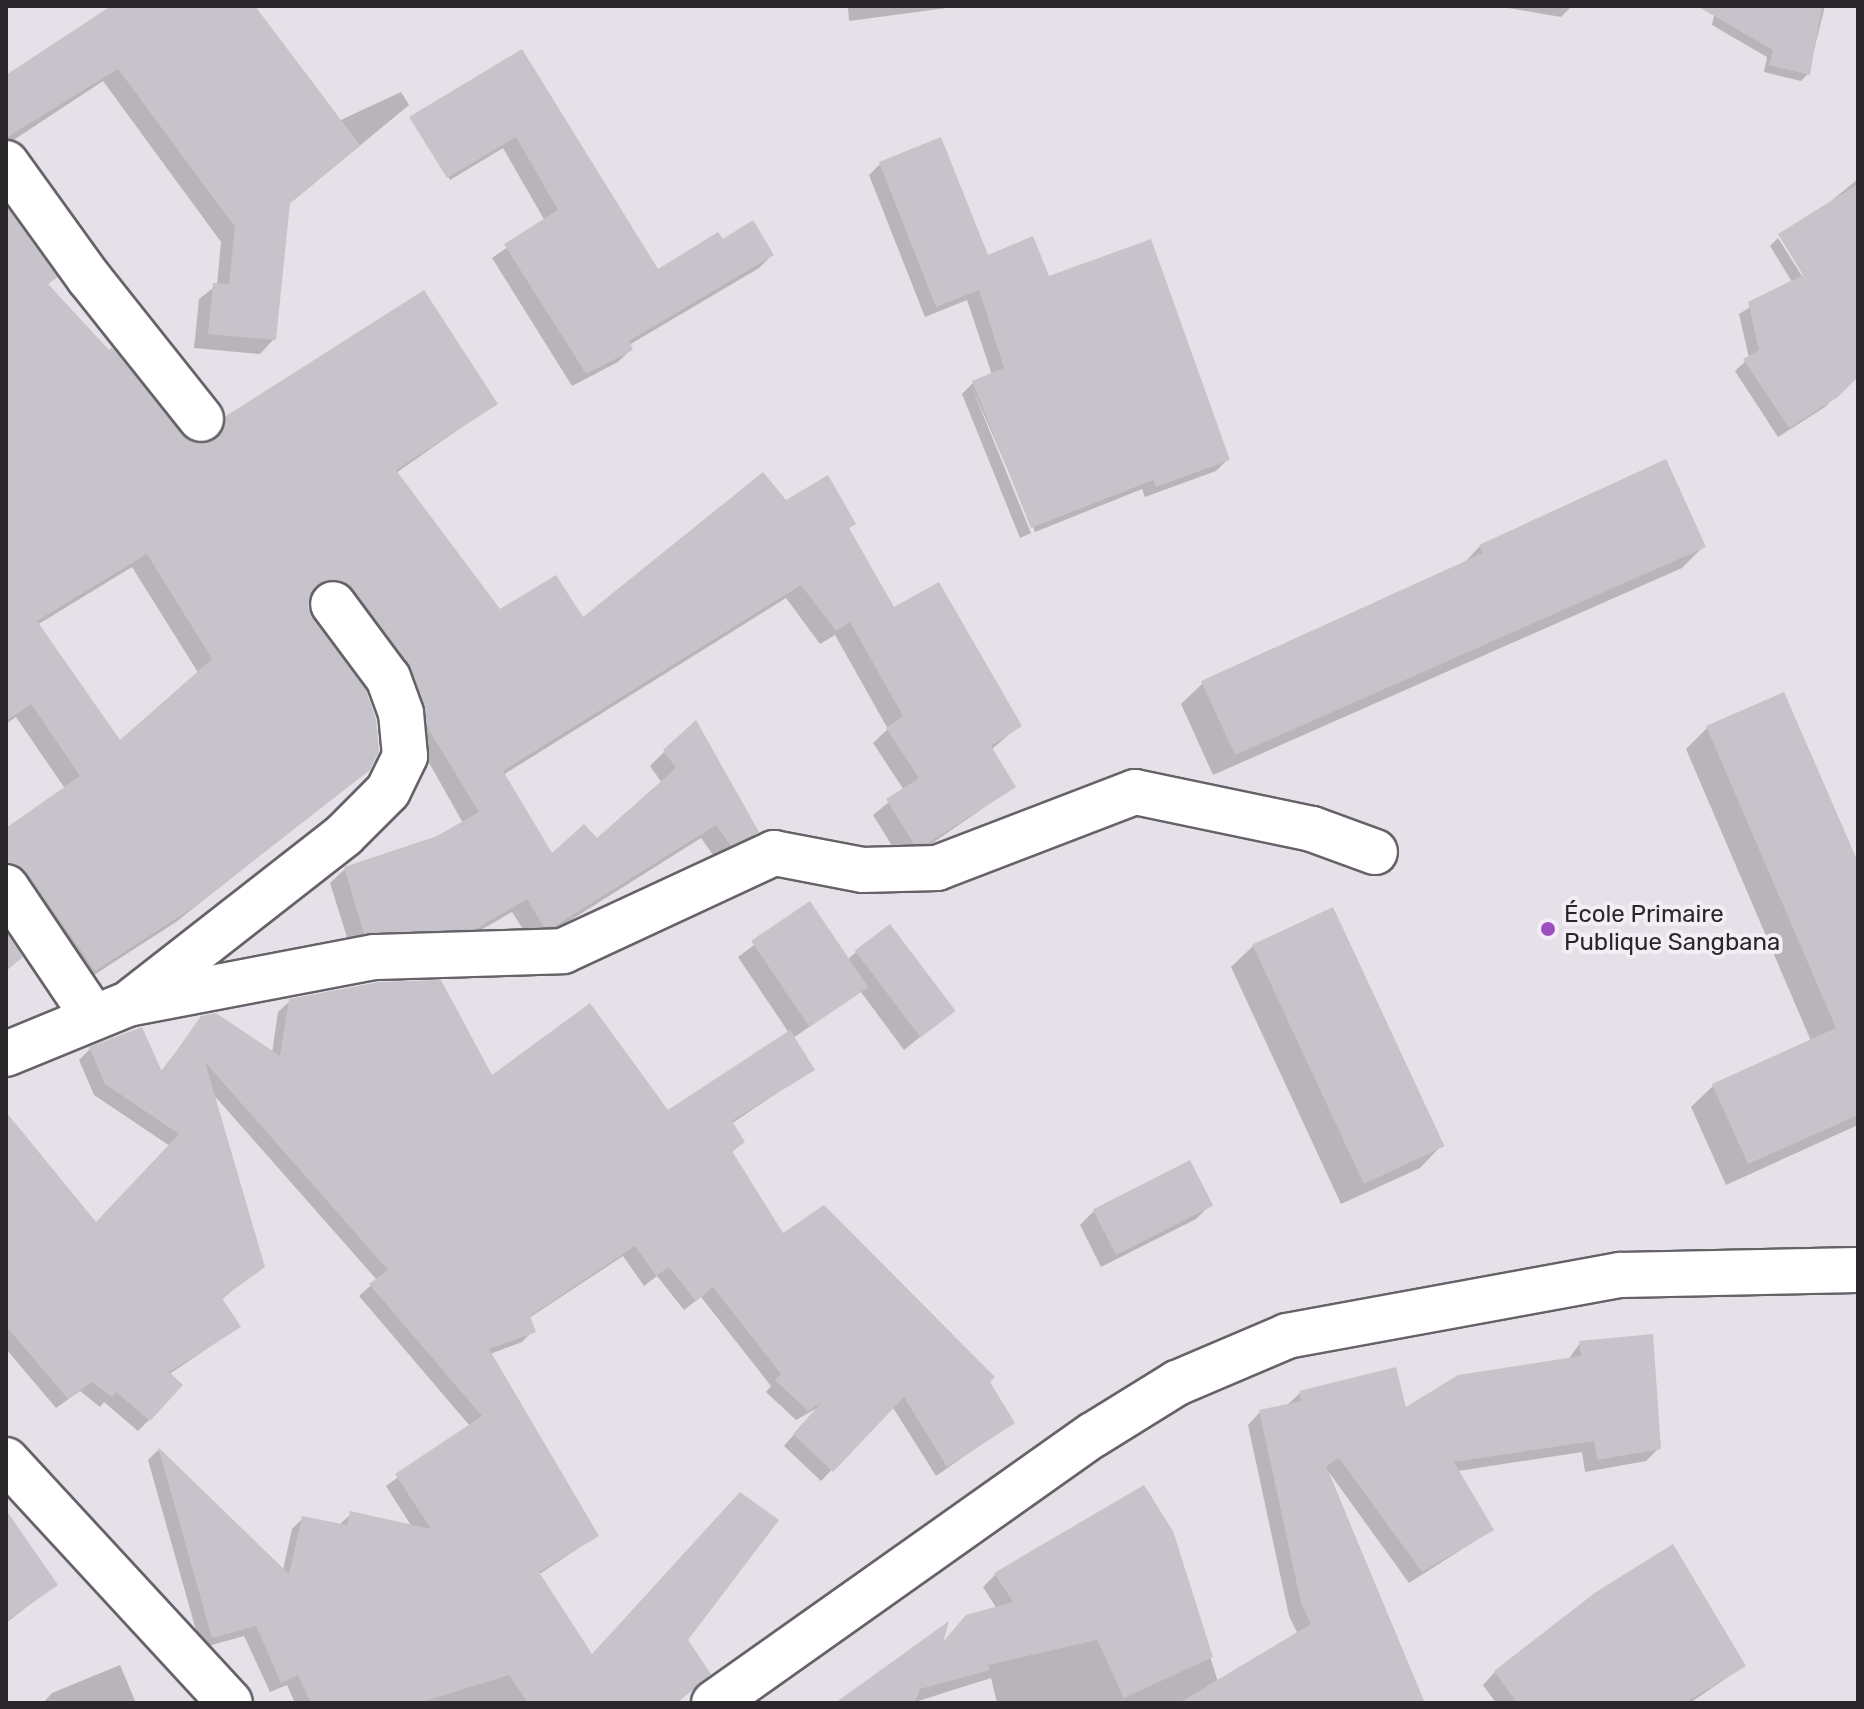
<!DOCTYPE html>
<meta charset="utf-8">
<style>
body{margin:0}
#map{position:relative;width:1864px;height:1709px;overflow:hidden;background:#e6e1e8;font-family:Rubik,sans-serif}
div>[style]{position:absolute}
.shadow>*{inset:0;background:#0003}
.building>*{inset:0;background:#c7c3ca;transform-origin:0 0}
.roads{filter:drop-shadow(2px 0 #666268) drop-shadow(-2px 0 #666268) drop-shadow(0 2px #666268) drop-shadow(0 -2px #666268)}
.minor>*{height:44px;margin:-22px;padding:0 22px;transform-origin:22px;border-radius:22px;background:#fff}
.dots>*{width:22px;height:22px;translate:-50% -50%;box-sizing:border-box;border:4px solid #f3eef6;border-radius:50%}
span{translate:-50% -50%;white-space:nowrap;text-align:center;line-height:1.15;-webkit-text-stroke:8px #f3eef6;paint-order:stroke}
.poi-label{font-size:24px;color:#29272a}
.left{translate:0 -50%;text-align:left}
.frame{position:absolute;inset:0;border:8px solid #29272a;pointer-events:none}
</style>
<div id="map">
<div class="shadow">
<i style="clip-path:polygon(114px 6px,252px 6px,313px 133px,401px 92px,409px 105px,288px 205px,274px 339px,260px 354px,194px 348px,199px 299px,217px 285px,221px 242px,103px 81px,6px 145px,6px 78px)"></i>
<i style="clip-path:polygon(848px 6px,962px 6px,849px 21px)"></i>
<i style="clip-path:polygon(1496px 6px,1572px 6px,1561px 17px)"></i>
<i style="clip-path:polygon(1716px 6px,1825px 6px,1808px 74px,1801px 81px,1764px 72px,1767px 57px,1712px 25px)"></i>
<i style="clip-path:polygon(522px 52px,657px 272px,722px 242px,772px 255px,759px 268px,629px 345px,631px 349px,618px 362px,572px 386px,492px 258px,545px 221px,503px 148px,450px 180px,417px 119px)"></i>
<i style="clip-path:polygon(880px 164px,987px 257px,1048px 279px,1228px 459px,1216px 471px,1145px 497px,1142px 489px,1035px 532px,971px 385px,1031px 533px,1020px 538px,962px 394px,973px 383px,992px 375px,967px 300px,925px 317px,869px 175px)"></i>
<i style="clip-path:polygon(1858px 179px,1858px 374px,1825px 407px,1778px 437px,1735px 371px,1749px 358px,1739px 314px,1792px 282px,1770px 246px,1778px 238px,1807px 284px,1831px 201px)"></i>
<i style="clip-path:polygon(evenodd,6px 205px,55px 277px,46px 286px,192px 445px,208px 442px,227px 418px,495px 404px,396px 473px,500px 611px,582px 620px,786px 502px,847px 530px,894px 610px,1019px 726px,991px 750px,1014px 787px,912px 857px,899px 857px,873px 815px,904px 790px,873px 743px,888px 729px,835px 635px,820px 644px,786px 598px,503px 775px,551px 857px,597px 841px,662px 783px,650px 766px,664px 752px,757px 832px,742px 846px,716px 859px,701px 838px,539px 940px,530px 940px,512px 912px,460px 942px,350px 947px,330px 883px,345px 869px,437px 838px,463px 823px,339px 603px,313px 593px,306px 608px,369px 769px,176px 922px,80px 984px,6px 884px,6px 830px,66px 790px,16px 717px,6px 724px,6px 205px,132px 567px,199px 674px,120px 742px,37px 625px,132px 567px)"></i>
<i style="clip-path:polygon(1480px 546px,1704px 546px,1682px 568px,1213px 775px,1181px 704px,1203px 683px,1462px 565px)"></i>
<i style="clip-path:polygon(1708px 727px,1858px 867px,1858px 1125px,1726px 1185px,1691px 1107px,1713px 1086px,1811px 1041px,1686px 749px)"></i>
<i style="clip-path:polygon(810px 904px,847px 960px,856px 952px,952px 1011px,904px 1050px,861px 992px,793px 1038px,813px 1069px,731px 1124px,743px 1142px,731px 1153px,783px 1236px,987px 1382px,1012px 1423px,936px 1476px,892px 1406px,821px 1481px,784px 1446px,817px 1408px,796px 1420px,766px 1392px,771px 1386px,701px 1297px,684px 1310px,657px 1276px,644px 1286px,623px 1256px,529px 1318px,533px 1331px,522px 1342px,490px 1354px,597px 1536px,538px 1575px,592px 1656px,685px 1640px,657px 1703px,295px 1703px,287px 1685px,270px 1692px,244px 1636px,201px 1648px,148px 1460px,158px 1450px,283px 1570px,292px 1529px,303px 1518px,339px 1525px,351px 1514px,412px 1527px,386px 1486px,470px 1426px,359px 1296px,377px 1280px,212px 1093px,262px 1266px,221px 1300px,239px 1327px,168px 1375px,149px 1420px,138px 1431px,104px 1402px,100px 1407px,80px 1391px,56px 1408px,6px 1349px,6px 1116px,96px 1225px,170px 1146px,94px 1095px,79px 1060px,90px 1049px,160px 1073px,202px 1017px,272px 1053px,278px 1012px,290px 1001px,492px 1077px,667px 1113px,789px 1033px,738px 957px)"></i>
<i style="clip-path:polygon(1253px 946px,1441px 1146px,1420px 1168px,1341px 1204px,1231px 967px)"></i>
<i style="clip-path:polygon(1211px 1204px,1196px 1219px,1101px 1267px,1080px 1225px,1094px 1211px)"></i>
<i style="clip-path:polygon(1580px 1343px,1659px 1448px,1646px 1461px,1585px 1472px,1582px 1452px,1458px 1471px,1492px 1530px,1409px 1583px,1328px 1471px,1423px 1703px,997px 1703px,991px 1678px,912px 1703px,838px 1703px,997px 1609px,983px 1587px,996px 1574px,1171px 1532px,1218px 1682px,1298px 1634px,1289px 1616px,1248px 1425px,1260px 1412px,1286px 1406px,1300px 1393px,1405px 1410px,1568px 1360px)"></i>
<i style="clip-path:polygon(6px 1538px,55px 1585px,6px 1623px)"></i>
<i style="clip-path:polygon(120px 1665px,136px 1703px,43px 1703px,52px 1693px)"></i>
<i style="clip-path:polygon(1744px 1666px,1690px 1703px,1496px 1703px,1483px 1685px,1495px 1672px)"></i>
</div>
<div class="building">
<i style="clip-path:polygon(111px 6px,255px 6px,360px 145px,290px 203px,276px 340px,208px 334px,213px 283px,229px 284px,235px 227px,118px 69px,6px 138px,6px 75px)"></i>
<i style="clip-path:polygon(1697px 6px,1822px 6px,1810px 75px,1769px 65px,1773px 50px)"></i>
<i style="clip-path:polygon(522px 49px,658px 269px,718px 232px,723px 239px,753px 220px,774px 255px,629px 341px,633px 350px,586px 374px,504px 244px,558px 210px,516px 137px,447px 178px,409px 117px)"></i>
<i style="clip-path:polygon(941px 137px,988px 255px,1033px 236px,1049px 276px,1151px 239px,1230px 460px,1156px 487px,1153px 480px,1031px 528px,972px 381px,1004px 368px,979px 290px,936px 307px,879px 162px)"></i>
<i style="clip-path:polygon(1858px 184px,1858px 377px,1838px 397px,1789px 428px,1743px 359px,1759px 350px,1748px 302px,1803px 275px,1778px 234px)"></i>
<i style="clip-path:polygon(evenodd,6px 206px,58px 277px,48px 284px,109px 350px,112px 347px,193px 442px,216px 439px,226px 416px,424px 290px,498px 404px,396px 470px,500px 609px,556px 575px,583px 617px,763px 472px,786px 500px,828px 475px,856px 524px,849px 528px,894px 607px,939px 582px,1022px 726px,991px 746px,1016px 787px,928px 843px,914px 844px,886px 799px,919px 778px,886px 728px,903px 716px,850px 622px,836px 631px,801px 585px,503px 771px,552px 853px,584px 824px,597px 838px,676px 768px,663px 750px,696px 720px,759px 832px,731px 846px,716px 825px,555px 926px,544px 927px,527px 899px,476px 929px,364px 934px,344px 867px,437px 836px,479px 812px,427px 727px,408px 663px,353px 589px,329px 579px,310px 593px,308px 608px,366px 690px,376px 719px,379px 751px,370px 770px,194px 907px,95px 971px,27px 873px,6px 862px,6px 828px,80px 776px,31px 704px,6px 721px,6px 206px,147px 554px,212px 659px,120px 740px,37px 621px,147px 554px)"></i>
<i style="clip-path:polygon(1666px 459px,1706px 547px,1235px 755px,1201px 681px,1483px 553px,1479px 545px)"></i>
<i style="clip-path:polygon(1784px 692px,1858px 862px,1858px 1115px,1748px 1164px,1712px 1084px,1836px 1028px,1706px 726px)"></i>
<i style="left:810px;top:901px;width:104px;height:71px;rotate:56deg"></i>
<i style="left:1333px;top:907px;width:264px;height:89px;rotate:65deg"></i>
<i style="left:890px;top:924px;width:109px;height:44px;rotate:53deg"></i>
<i style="clip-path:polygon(6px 932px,23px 957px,6px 971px)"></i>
<i style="clip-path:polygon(441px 980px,492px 1075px,590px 1003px,668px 1110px,790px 1030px,815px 1070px,732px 1121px,745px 1142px,732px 1151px,783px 1233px,824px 1205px,995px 1377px,990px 1382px,1015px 1423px,947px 1467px,904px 1397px,833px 1472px,793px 1434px,822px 1402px,808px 1411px,775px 1380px,781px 1374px,713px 1287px,696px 1301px,669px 1267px,656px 1276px,635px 1246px,530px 1316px,536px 1332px,489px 1349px,599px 1536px,539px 1572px,592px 1654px,740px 1492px,779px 1520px,688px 1640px,711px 1674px,677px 1703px,528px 1703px,509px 1675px,419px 1703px,311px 1703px,298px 1675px,281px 1683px,256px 1626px,212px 1638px,158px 1447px,289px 1574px,302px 1516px,347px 1525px,350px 1511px,431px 1529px,395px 1474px,482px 1416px,369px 1284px,388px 1270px,205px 1062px,265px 1267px,222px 1298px,241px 1327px,169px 1372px,183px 1385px,150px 1421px,116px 1392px,112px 1397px,92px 1382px,68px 1399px,6px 1326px,6px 1112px,96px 1222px,179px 1134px,105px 1084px,89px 1047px,142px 1027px,162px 1072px,201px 1016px,216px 1013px,280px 1056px,289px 999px,379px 982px)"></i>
<i style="left:1190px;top:1160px;width:51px;height:109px;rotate:63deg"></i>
<i style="clip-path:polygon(1653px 1334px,1661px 1449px,1597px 1460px,1594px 1441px,1454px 1462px,1494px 1530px,1422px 1572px,1339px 1458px,1326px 1466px,1425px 1703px,1179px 1703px,1311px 1624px,1301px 1603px,1259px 1410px,1301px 1401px,1299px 1391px,1396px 1367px,1406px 1407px,1458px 1375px,1581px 1356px,1579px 1341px)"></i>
<i style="clip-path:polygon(1144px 1485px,1173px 1531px,1213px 1657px,1124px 1698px,1097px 1640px,988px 1665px,990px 1670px,920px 1689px,915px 1703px,835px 1703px,949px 1621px,943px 1642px,966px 1615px,1013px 1602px,994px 1573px)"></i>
<i style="clip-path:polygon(6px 1510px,58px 1585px,6px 1621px)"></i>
<i style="clip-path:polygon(1673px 1544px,1746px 1666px,1685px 1703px,1517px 1703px,1494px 1671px,1596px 1592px)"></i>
</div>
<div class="roads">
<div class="minor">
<i style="left:6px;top:163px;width:142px;rotate:54.2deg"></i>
<i style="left:89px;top:278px;width:180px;rotate:51.5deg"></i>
<i style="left:6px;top:887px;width:154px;rotate:56.1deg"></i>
<i style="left:133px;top:1000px;width:268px;rotate:-38deg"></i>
<i style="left:344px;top:835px;width:62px;rotate:-45deg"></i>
<i style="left:388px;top:791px;width:39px;rotate:-64deg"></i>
<i style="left:405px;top:756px;width:43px;rotate:-95.3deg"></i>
<i style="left:401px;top:713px;width:37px;rotate:-110deg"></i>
<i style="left:388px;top:678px;width:92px;rotate:-126.6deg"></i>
<i style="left:6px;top:1054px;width:132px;rotate:-22.3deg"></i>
<i style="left:128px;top:1004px;width:251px;rotate:-10.8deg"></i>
<i style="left:375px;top:957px;width:188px;rotate:-1.8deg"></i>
<i style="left:563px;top:951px;width:233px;rotate:-24.9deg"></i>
<i style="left:774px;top:853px;width:91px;rotate:10.8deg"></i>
<i style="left:863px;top:870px;width:74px;rotate:-1.5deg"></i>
<i style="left:937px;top:868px;width:212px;rotate:-21deg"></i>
<i style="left:1135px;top:792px;width:181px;rotate:11.8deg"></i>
<i style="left:1312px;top:829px;width:67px;rotate:20.1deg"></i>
<i style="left:6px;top:1460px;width:330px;rotate:47.3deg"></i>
<i style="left:714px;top:1703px;width:464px;rotate:-35.3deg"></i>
<i style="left:1093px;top:1435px;width:99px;rotate:-31.8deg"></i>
<i style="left:1177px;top:1383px;width:120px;rotate:-23.1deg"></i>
<i style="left:1287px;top:1336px;width:339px;rotate:-10.4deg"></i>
<i style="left:1620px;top:1275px;width:238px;rotate:-1.2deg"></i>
</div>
</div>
<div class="dots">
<i style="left:1548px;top:929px;background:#9d4fc0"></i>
</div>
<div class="poi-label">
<span class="left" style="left:1564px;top:929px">École Primaire<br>Publique Sangbana</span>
</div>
<div class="frame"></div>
</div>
